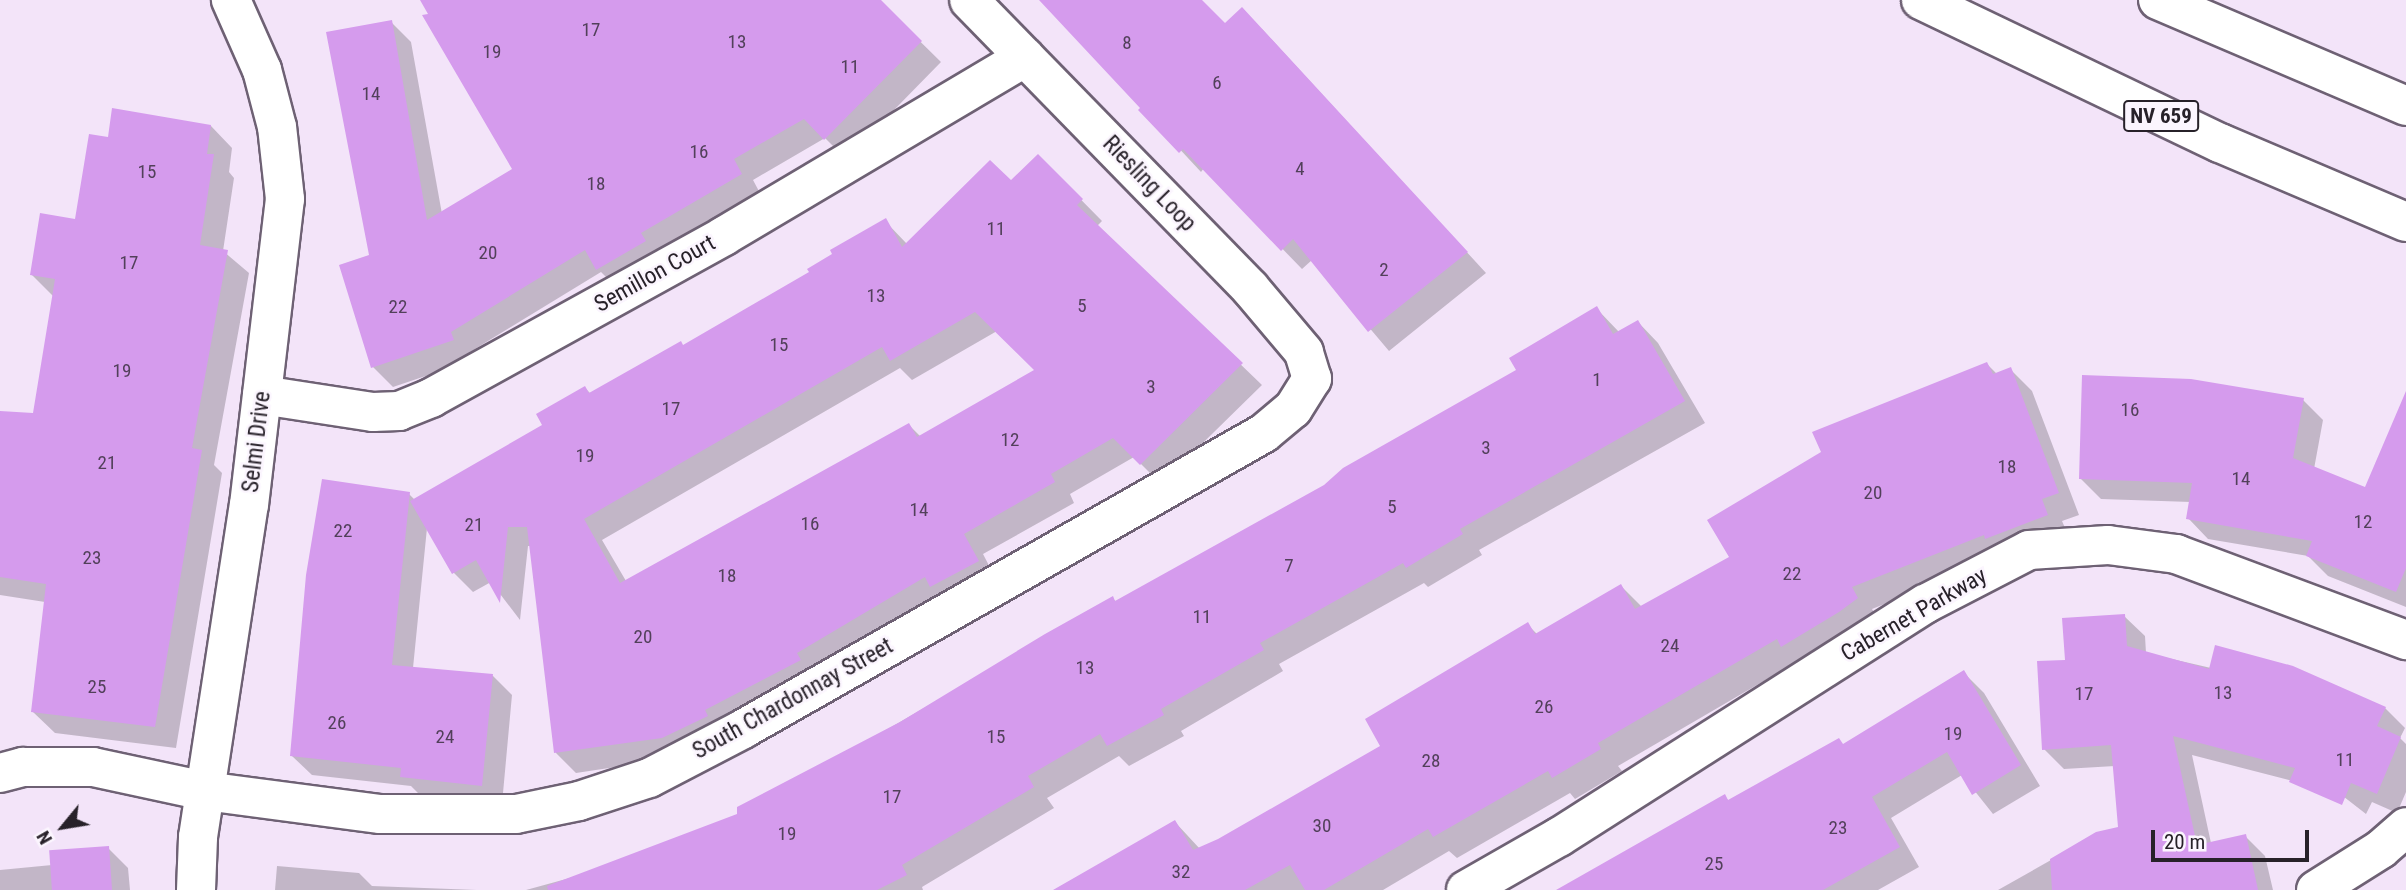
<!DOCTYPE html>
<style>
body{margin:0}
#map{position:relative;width:2406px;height:890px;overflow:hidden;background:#f3e4f9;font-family:"Roboto Condensed",sans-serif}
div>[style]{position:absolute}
.shadow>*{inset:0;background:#0003}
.building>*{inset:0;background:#d59bed;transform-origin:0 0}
.roads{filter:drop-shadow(2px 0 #6e6174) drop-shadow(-2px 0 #6e6174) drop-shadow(0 2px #6e6174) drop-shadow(0 -2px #6e6174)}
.minor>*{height:38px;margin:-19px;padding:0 19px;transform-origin:19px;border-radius:19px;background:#fff}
.primary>*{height:38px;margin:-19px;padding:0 19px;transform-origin:19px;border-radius:19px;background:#fff}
span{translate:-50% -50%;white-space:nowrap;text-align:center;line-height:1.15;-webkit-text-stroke:5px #fbf5fe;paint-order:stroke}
.number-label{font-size:19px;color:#52405a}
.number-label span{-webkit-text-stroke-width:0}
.shield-label span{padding:2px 5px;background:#fbf5fe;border:2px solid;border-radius:5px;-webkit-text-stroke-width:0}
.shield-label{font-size:21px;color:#272129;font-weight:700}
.street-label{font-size:23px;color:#272129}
.north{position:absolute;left:28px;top:792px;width:70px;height:70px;-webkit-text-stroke:5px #fbf5fe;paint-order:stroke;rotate:240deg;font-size:19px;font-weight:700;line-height:28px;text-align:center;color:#272129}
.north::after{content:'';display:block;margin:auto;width:24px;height:32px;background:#272129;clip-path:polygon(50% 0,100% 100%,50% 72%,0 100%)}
.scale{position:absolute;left:2151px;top:830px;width:158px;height:32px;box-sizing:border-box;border:4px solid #272129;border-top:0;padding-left:9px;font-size:21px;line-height:24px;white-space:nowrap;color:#272129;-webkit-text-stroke:5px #fbf5fe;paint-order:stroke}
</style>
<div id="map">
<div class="shadow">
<i style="clip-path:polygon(422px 0,878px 0,941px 62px,846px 159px,825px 138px,753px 180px,761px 195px,618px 289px,601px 272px,470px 352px,473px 360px,393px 387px,373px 367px,371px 257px,391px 22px,411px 42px,442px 214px,514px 169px)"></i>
<i style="clip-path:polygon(1041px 0,1200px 0,1225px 25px,1262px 29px,1486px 273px,1389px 351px,1312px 260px,1302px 269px,1204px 168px,1201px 172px)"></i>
<i style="clip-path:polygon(211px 126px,232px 148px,229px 172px,234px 178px,223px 251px,249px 273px,214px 465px,222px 473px,176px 748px,55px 733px,33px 712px,45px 602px,0 595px,0 412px,35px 415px,54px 297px,32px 275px,76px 221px,109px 139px)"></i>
<i style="clip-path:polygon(evenodd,1038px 156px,1102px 221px,1097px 226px,1262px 385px,1161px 484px,1134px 457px,1070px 494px,1074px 503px,983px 554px,997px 581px,682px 757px,576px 773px,556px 753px,532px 546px,528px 546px,520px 620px,491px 582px,473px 592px,453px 572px,427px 528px,413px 668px,493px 676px,512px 695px,502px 804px,421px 796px,411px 786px,312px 775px,292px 756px,409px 494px,415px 500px,544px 425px,585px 388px,591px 394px,684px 346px,811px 273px,885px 221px,907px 244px,1011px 183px,1038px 156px,997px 331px,1036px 370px,921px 437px,909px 425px,626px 581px,602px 540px,900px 368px,912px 380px,997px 331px)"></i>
<i style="clip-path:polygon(1597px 309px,1619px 332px,1638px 322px,1658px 343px,1705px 423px,1479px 550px,1482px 555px,1428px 587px,1424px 583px,1279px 664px,1283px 671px,1181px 731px,1184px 736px,1129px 766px,1119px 756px,1047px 798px,1054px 808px,922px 887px,923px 890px,526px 890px,588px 873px,739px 815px,1113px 599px,1117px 602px,1325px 487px,1519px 371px)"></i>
<i style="clip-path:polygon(1987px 364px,1997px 374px,2010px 369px,2032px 391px,2079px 515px,2062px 521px,2069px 537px,2005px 556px,1872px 609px,1879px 621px,1805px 667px,1798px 661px,1618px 766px,1622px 771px,1575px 799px,1570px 793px,1457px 858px,1449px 851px,1383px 890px,1054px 890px,1175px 822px,1200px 849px,1219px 841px,1383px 746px,1528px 625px,1537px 634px,1621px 586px,1642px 607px,1732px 558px)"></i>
<i style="clip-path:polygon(2303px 400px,2323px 420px,2314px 469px,2366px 490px,2406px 448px,2406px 607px,2328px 576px,2308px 556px,2208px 539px,2188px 518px,2191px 502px,2101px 499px,2081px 479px)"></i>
<i style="clip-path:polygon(2124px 616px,2145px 636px,2146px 653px,2385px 708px,2405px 728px,2400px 738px,2406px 744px,2406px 792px,2397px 813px,2372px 802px,2366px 814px,2339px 793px,2192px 755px,2211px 843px,2245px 836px,2265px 856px,2273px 890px,1998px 890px,2097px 834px,2120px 828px,2115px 766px,2064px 769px,2044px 749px,2067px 662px)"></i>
<i style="clip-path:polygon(1964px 673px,1984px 693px,2040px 786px,1993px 814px,1962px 775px,1891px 818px,1919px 867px,1878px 890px,1559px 890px,1724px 796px,1730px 802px,1844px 746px)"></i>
<i style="clip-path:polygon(108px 848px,128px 868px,130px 890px,0 890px,0 870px,52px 865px)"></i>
<i style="clip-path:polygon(277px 866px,359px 873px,372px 886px,477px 890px,275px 890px)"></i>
</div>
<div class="building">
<i style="clip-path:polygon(420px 0,881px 0,922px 41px,824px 140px,804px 119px,734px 159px,742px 174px,641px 233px,646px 241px,596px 270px,585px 250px,451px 332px,454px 340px,371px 368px,339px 265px,369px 255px,326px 32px,392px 20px,427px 220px,512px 169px,422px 15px,428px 14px)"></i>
<i style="clip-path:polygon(1039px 0,1202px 0,1225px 23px,1242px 7px,1468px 252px,1368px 332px,1293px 239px,1281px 251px,1183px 149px,1179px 153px,1138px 110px,1140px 108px)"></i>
<i style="clip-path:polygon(112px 108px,211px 125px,207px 154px,214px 154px,200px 245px,228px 250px,192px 448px,202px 450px,155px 727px,31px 712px,46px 584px,0 577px,0 411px,33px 413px,55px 279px,30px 275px,40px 213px,75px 219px,89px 134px,108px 137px)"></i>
<i style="clip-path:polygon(evenodd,1038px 154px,1083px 199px,1077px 205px,1243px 363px,1140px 465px,1113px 438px,1051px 474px,1055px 482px,964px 534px,979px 561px,930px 587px,925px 577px,797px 653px,801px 660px,705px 710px,708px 716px,662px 738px,554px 753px,527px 527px,508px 527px,500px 603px,476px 560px,452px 574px,410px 501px,542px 425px,536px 414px,585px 386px,589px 393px,681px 341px,683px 345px,809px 272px,807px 269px,832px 254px,830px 250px,886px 218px,902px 247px,990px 160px,1011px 180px,1038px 154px,975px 312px,1034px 370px,917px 437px,909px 423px,620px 583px,584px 519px,882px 347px,890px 361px,975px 312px)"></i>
<i style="clip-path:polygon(1597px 306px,1613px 334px,1638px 320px,1685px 401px,1460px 529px,1463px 534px,1406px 568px,1403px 563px,1260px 643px,1264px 650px,1161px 709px,1164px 715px,1107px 746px,1100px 734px,1028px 776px,1034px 787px,902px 865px,907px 875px,877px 890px,548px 890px,547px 886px,737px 814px,737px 807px,900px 722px,1045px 634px,1113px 596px,1115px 601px,1324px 485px,1343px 468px,1516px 370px,1509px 358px)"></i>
<i style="clip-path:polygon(1987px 362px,1993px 374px,2011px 367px,2059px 493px,2042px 499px,2048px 515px,1985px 539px,1984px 535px,1852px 587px,1858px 598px,1839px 612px,1781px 647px,1777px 639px,1598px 743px,1601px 749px,1552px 778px,1548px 771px,1433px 837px,1428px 829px,1324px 890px,1305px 890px,1290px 865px,1245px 890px,1053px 890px,1175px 820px,1193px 850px,1218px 839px,1380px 746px,1365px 719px,1528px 622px,1535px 634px,1621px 584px,1635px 609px,1729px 557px,1707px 520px,1821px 452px,1812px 432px)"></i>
<i style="clip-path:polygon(2082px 375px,2191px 379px,2304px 398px,2293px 458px,2365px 487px,2406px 391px,2406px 568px,2396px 592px,2306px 556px,2312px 541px,2186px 519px,2192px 483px,2079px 479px)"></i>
<i style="clip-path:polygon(322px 479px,410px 492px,392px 665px,493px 674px,482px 786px,400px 777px,401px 768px,290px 756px,306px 575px)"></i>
<i style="clip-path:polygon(2125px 614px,2127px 646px,2209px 669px,2215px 645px,2293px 666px,2386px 707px,2377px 726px,2401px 737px,2377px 794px,2351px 783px,2342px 805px,2289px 782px,2295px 768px,2173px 736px,2197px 845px,2246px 834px,2258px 890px,2052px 890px,2050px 859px,2096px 832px,2118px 827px,2111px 745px,2042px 750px,2037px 661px,2065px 660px,2062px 618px)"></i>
<i style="clip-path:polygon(1964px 670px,2021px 765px,1972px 795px,1947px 752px,1872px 797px,1900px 847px,1823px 890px,1556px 890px,1725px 794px,1728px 800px,1839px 738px,1843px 744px)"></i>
<i style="left:109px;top:846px;width:44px;height:60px;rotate:86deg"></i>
</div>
<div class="roads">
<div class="minor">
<i style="left:262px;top:395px;width:112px;rotate:8.7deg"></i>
<i style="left:373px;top:412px;width:26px;rotate:-2deg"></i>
<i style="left:399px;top:411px;width:35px;rotate:-22deg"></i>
<i style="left:431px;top:398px;width:335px;rotate:-28.9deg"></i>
<i style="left:724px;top:236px;width:350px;rotate:-30.7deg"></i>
<i style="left:0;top:773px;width:24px;rotate:-15deg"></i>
<i style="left:23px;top:767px;width:70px"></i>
<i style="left:93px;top:767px;width:115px;rotate:12.1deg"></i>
<i style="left:205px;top:791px;width:177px;rotate:7.5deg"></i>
<i style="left:380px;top:814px;width:136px"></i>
<i style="left:516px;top:814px;width:64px;rotate:-11.7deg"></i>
<i style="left:579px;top:801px;width:74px;rotate:-18.2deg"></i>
<i style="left:649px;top:778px;width:106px;rotate:-27.5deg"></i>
<i style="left:743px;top:729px;width:599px;rotate:-29.6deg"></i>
<i style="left:1264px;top:433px;width:38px;rotate:-40deg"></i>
<i style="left:1293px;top:409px;width:36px;rotate:-58deg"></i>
<i style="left:1312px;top:379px;width:28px;rotate:-107deg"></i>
<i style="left:1304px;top:352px;width:84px;rotate:-130.2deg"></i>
<i style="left:1250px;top:288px;width:402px;rotate:-134.3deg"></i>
<i style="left:196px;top:890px;width:53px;rotate:-87.8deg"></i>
<i style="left:198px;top:837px;width:336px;rotate:-81.3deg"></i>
<i style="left:249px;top:505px;width:308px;rotate:-83.3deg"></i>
<i style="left:285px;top:199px;width:72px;rotate:-96.3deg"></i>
<i style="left:277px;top:127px;width:59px;rotate:-104.7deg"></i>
<i style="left:262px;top:70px;width:77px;rotate:-113.9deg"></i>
<i style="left:1466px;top:890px;width:107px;rotate:-29.7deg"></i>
<i style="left:1559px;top:837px;width:434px;rotate:-32.5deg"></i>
<i style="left:1925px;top:604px;width:117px;rotate:-27.4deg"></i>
<i style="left:2029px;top:550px;width:79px;rotate:-3.6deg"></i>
<i style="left:2108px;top:545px;width:69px;rotate:7.5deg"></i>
<i style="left:2176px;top:554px;width:246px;rotate:20.5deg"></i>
<i style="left:2316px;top:890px;width:77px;rotate:-32.2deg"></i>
<i style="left:2381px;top:849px;width:33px;rotate:-41deg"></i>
</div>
<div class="primary">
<i style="left:1921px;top:0;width:331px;rotate:25.6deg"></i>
<i style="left:2220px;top:143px;width:202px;rotate:23deg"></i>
<i style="left:2158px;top:0;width:270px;rotate:23.1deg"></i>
</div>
</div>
<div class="number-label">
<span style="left:591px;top:30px">17</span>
<span style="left:737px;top:42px">13</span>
<span style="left:1127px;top:43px">8</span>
<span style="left:492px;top:52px">19</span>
<span style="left:850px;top:67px">11</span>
<span style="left:1217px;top:83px">6</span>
<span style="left:371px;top:94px">14</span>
<span style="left:699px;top:152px">16</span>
<span style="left:1300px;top:169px">4</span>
<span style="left:147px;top:172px">15</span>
<span style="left:596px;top:184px">18</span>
<span style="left:996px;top:229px">11</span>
<span style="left:488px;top:253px">20</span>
<span style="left:129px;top:263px">17</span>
<span style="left:1384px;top:270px">2</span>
<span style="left:876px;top:296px">13</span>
<span style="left:1082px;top:306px">5</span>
<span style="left:398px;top:307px">22</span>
<span style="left:779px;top:345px">15</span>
<span style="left:122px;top:371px">19</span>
<span style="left:1597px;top:380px">1</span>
<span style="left:1151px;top:387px">3</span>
<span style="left:671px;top:409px">17</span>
<span style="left:2130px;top:410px">16</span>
<span style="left:1010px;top:440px">12</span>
<span style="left:1486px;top:448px">3</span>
<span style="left:585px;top:456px">19</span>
<span style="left:107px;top:463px">21</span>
<span style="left:2007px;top:467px">18</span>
<span style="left:2241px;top:479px">14</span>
<span style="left:1873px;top:493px">20</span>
<span style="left:1392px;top:507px">5</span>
<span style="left:919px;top:510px">14</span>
<span style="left:2363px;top:522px">12</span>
<span style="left:810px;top:524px">16</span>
<span style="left:474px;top:525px">21</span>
<span style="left:343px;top:531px">22</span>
<span style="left:92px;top:558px">23</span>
<span style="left:1289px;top:566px">7</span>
<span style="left:1792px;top:574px">22</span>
<span style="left:727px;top:576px">18</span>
<span style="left:1202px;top:617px">11</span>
<span style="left:643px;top:637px">20</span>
<span style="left:1670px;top:646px">24</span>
<span style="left:1085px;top:668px">13</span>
<span style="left:97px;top:687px">25</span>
<span style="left:2223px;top:693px">13</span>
<span style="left:2084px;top:694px">17</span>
<span style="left:1544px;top:707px">26</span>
<span style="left:337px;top:723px">26</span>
<span style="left:1953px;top:734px">19</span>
<span style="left:445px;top:737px">24</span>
<span style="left:996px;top:737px">15</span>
<span style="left:2345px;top:760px">11</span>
<span style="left:1431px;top:761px">28</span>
<span style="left:892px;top:797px">17</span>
<span style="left:1322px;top:826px">30</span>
<span style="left:1838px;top:828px">23</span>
<span style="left:787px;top:834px">19</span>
<span style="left:1714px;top:864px">25</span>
<span style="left:1181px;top:872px">32</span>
</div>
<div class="shield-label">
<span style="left:2161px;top:116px">NV 659</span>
</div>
<div class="street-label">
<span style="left:1149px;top:184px;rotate:46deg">Riesling Loop</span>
<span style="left:655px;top:274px;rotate:-29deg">Semillon Court</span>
<span style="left:257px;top:442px;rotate:-83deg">Selmi Drive</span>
<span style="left:1914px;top:615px;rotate:-30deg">Cabernet Parkway</span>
<span style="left:793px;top:699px;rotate:-29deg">South Chardonnay Street</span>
</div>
<div class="north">N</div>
<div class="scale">20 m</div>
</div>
